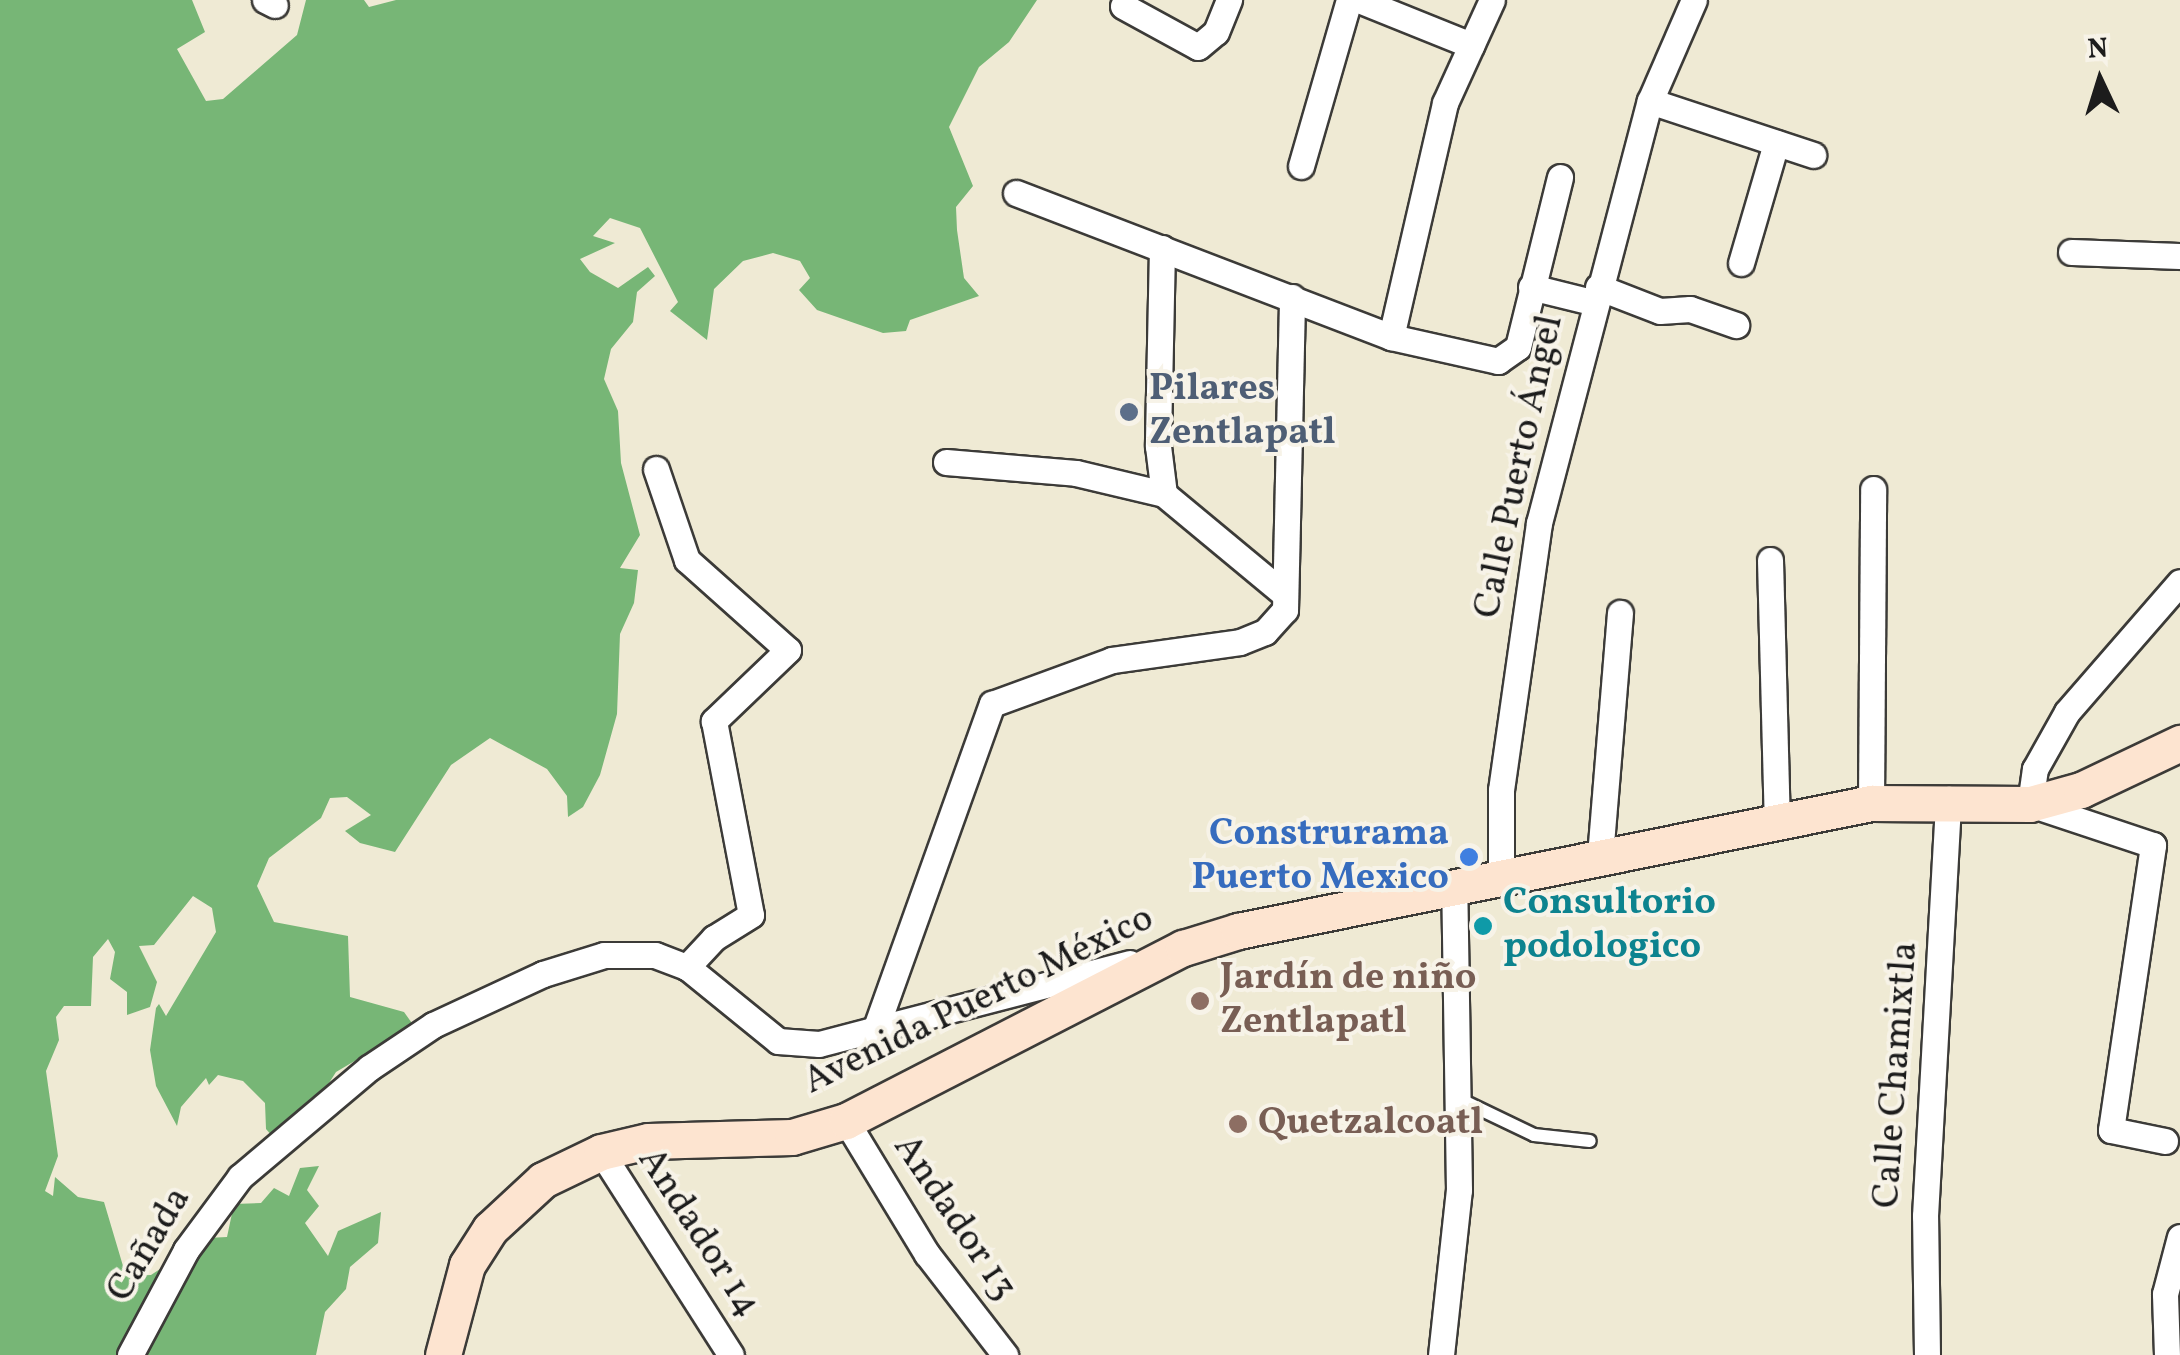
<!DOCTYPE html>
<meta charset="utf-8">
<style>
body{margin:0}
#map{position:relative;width:2180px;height:1355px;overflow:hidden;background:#efead4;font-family:Vollkorn,serif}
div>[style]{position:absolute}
.forest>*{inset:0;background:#77b676}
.roads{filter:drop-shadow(2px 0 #3c3b38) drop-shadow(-2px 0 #3c3b38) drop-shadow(0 2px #3c3b38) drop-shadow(0 -2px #3c3b38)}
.service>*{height:12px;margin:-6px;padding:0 6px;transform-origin:6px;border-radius:6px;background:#fff}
.minor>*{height:25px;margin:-12.5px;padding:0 12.5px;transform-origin:12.5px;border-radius:12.5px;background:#fff}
.secondary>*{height:35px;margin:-17.5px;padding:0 17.5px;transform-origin:17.5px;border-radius:17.5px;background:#fde4d0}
.dots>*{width:28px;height:28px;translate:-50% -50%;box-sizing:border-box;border:5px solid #f7f3e8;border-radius:50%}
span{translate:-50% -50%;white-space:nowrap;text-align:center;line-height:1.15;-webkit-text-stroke:8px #f7f3e8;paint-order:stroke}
.service-label{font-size:38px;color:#4e5e75;font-weight:700}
.left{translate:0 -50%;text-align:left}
.street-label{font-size:38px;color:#1c1c1c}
.shop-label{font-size:38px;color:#366cbe;font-weight:700}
.right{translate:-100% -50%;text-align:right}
.culture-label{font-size:38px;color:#0d838f;font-weight:700}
.education-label{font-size:38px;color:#785e54;font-weight:700}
.north{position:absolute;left:2050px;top:30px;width:100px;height:100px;-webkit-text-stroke:8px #f7f3e8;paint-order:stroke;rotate:356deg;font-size:28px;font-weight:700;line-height:40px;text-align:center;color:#1c1c1c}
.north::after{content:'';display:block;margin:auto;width:35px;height:45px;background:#1c1c1c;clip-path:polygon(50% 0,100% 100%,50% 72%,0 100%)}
</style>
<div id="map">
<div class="forest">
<i style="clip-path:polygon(0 0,192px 0,205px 32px,177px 49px,206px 101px,223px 99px,297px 35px,306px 0,364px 0,369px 7px,396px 0,1037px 0,1009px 42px,979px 67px,949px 127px,973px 186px,956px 207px,957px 230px,964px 278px,979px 296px,910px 320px,906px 331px,883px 333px,817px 310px,799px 290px,810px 278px,800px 261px,773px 253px,743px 261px,714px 289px,707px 340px,670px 311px,678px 302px,640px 228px,610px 218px,593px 236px,615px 243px,580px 259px,590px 272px,618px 288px,648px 267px,655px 276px,637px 292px,633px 322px,611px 349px,604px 379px,618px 411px,621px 463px,640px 535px,620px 568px,638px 570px,634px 603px,620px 634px,617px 714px,600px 775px,583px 807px,568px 817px,567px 796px,547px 769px,490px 738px,451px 765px,395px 852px,360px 843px,345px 831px,371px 815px,347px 797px,330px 798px,321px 818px,269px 858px,257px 886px,274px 922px,348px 936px,350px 997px,404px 1012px,414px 1026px,336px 1072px,315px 1105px,273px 1137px,266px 1129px,265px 1103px,243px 1081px,218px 1075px,209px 1085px,206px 1078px,181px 1107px,177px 1126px,156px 1086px,150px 1050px,156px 1008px,159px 1004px,166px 1016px,216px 932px,212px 908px,193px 896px,154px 945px,139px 946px,157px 982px,150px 1007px,127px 1015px,127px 992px,110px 979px,115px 952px,108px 939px,93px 957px,91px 1006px,64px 1006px,56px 1017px,59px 1040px,46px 1071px,58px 1156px,45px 1191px,53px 1196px,55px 1177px,78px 1197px,104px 1202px,126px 1276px,151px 1275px,207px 1238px,227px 1237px,234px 1204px,261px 1203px,274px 1188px,289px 1196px,300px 1168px,319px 1166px,307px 1190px,319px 1206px,305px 1223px,328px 1256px,338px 1231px,381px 1212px,378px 1243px,350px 1267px,346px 1289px,325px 1312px,316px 1355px,0 1355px)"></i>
</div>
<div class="roads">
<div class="service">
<i style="left:1459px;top:1099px;width:83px;rotate:25.6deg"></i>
<i style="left:1534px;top:1135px;width:56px;rotate:6.1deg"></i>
</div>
<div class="minor">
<i style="left:265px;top:0;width:11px;rotate:27deg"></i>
<i style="left:1359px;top:0;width:121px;rotate:21.9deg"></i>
<i style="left:1123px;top:6px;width:85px;rotate:28.7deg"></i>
<i style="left:1198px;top:47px;width:23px;rotate:-40deg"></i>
<i style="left:1216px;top:32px;width:35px;rotate:-68deg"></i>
<i style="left:1650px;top:101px;width:110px;rotate:-66.5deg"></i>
<i style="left:1301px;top:166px;width:173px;rotate:-73.9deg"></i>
<i style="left:1016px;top:193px;width:402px;rotate:21deg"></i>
<i style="left:1391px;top:337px;width:110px;rotate:12.6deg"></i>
<i style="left:1498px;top:361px;width:24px;rotate:-35deg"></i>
<i style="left:1518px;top:347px;width:175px;rotate:-76.1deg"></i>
<i style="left:1162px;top:248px;width:198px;rotate:91.2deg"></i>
<i style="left:1158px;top:446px;width:48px;rotate:82.9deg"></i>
<i style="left:2071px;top:252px;width:109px;rotate:2.1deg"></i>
<i style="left:1741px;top:263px;width:125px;rotate:-73.7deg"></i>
<i style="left:1531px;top:287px;width:63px;rotate:13.8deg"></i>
<i style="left:1598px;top:287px;width:66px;rotate:21.2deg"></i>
<i style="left:1660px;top:311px;width:30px;rotate:-4deg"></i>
<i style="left:1690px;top:309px;width:49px;rotate:19.2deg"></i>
<i style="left:1391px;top:337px;width:240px;rotate:-77deg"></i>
<i style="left:1445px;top:103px;width:113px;rotate:-65.5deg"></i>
<i style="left:946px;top:462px;width:130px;rotate:4.8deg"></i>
<i style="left:1076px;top:473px;width:90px;rotate:13.4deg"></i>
<i style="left:1164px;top:494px;width:152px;rotate:39.7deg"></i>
<i style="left:656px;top:469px;width:96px;rotate:71.2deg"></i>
<i style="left:687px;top:560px;width:135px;rotate:41.7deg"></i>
<i style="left:788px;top:650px;width:103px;rotate:136.2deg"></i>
<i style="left:714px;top:721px;width:197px;rotate:79.2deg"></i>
<i style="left:751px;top:915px;width:44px;rotate:148.1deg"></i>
<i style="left:714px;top:938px;width:40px;rotate:133deg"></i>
<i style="left:1770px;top:560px;width:261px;rotate:88.5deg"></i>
<i style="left:1871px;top:803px;width:314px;rotate:-89.6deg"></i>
<i style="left:1600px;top:856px;width:244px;rotate:-85.3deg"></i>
<i style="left:1501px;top:875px;width:85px;rotate:-90deg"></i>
<i style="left:1501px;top:790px;width:270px;rotate:-81.9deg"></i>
<i style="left:1539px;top:523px;width:436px;rotate:-75.3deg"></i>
<i style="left:1650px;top:101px;width:172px;rotate:18.3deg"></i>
<i style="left:874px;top:1033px;width:350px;rotate:-70.3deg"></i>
<i style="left:992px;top:704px;width:128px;rotate:-20.1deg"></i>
<i style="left:1112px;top:660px;width:129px;rotate:-8deg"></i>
<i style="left:1240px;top:642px;width:27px;rotate:-22deg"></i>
<i style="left:1265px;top:632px;width:30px;rotate:-48deg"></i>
<i style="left:1285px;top:610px;width:313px;rotate:-88.7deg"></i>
<i style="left:846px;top:1121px;width:156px;rotate:58.7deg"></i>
<i style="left:927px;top:1254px;width:128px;rotate:52.3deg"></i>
<i style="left:2165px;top:1141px;width:55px;rotate:-168.5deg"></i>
<i style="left:2111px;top:1130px;width:288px;rotate:-81.6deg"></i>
<i style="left:2153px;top:845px;width:130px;rotate:-161.6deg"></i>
<i style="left:2030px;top:804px;width:35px;rotate:-82deg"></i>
<i style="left:2035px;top:769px;width:65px;rotate:-60.7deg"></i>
<i style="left:2067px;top:712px;width:172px;rotate:-49deg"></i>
<i style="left:601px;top:1152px;width:241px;rotate:57.4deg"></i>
<i style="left:130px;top:1355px;width:119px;rotate:-61.9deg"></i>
<i style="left:186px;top:1250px;width:91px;rotate:-53.5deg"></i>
<i style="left:240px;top:1177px;width:169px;rotate:-40.2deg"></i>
<i style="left:369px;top:1068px;width:77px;rotate:-33.9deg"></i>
<i style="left:433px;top:1025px;width:121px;rotate:-24.9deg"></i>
<i style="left:543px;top:974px;width:64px;rotate:-17.3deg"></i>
<i style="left:604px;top:955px;width:51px"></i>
<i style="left:655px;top:955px;width:34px;rotate:21deg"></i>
<i style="left:687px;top:967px;width:117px;rotate:39.1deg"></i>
<i style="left:778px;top:1041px;width:41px;rotate:4.2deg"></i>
<i style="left:819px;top:1044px;width:321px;rotate:-14.6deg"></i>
<i style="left:1441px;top:1355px;width:166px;rotate:-83.8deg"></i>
<i style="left:1459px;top:1190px;width:305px;rotate:-90.9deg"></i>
<i style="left:1927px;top:1355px;width:139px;rotate:-90.8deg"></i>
<i style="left:1925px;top:1216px;width:418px;rotate:-86.8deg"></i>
<i style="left:2167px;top:1355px;width:61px;rotate:-91.9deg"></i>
<i style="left:2165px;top:1294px;width:59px;rotate:-75.3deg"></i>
</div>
<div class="secondary">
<i style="left:443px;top:1355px;width:93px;rotate:-75.1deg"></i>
<i style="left:467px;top:1265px;width:43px;rotate:-57.4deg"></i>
<i style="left:490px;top:1229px;width:72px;rotate:-42.8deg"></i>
<i style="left:543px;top:1180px;width:64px;rotate:-25.8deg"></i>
<i style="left:601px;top:1152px;width:48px;rotate:-13.2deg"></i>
<i style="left:648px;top:1141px;width:144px;rotate:-1.6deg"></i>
<i style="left:792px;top:1137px;width:56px;rotate:-16.5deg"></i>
<i style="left:846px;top:1121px;width:379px;rotate:-27.2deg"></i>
<i style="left:1183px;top:948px;width:58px;rotate:-17.2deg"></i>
<i style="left:1238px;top:931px;width:646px;rotate:-11.43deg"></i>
<i style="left:1871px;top:803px;width:159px;rotate:0.4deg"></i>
<i style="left:2030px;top:804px;width:53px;rotate:-15.4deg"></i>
<i style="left:2081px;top:790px;width:110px;rotate:-25.4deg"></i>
</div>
</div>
<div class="dots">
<i style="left:1129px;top:412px;background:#5c6f8a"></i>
<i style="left:1469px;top:857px;background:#3f7fe0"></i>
<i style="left:1483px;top:926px;background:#0f9aa8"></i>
<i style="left:1200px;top:1001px;background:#8d6e63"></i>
<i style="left:1238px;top:1124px;background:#8d6e63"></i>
</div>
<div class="service-label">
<span class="left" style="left:1149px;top:412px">Pilares<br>Zentlapatl</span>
</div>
<div class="street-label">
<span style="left:1520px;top:467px;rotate:-78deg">Calle Puerto Ángel</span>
<span style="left:979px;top:1001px;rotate:-26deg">Avenida Puerto México</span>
<span style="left:1897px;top:1075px;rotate:-86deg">Calle Chamixtla</span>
<span style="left:954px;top:1218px;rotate:56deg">Andador 13</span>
<span style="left:698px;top:1233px;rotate:57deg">Andador 14</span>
<span style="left:150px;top:1245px;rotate:-59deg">Cañada</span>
</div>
<div class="shop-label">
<span class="right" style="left:1449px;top:857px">Construrama<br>Puerto Mexico</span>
</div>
<div class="culture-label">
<span class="left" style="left:1503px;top:926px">Consultorio<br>podologico</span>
</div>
<div class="education-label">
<span class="left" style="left:1220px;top:1001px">Jardín de niño<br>Zentlapatl</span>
<span class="left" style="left:1258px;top:1124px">Quetzalcoatl</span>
</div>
<div class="north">N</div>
</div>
